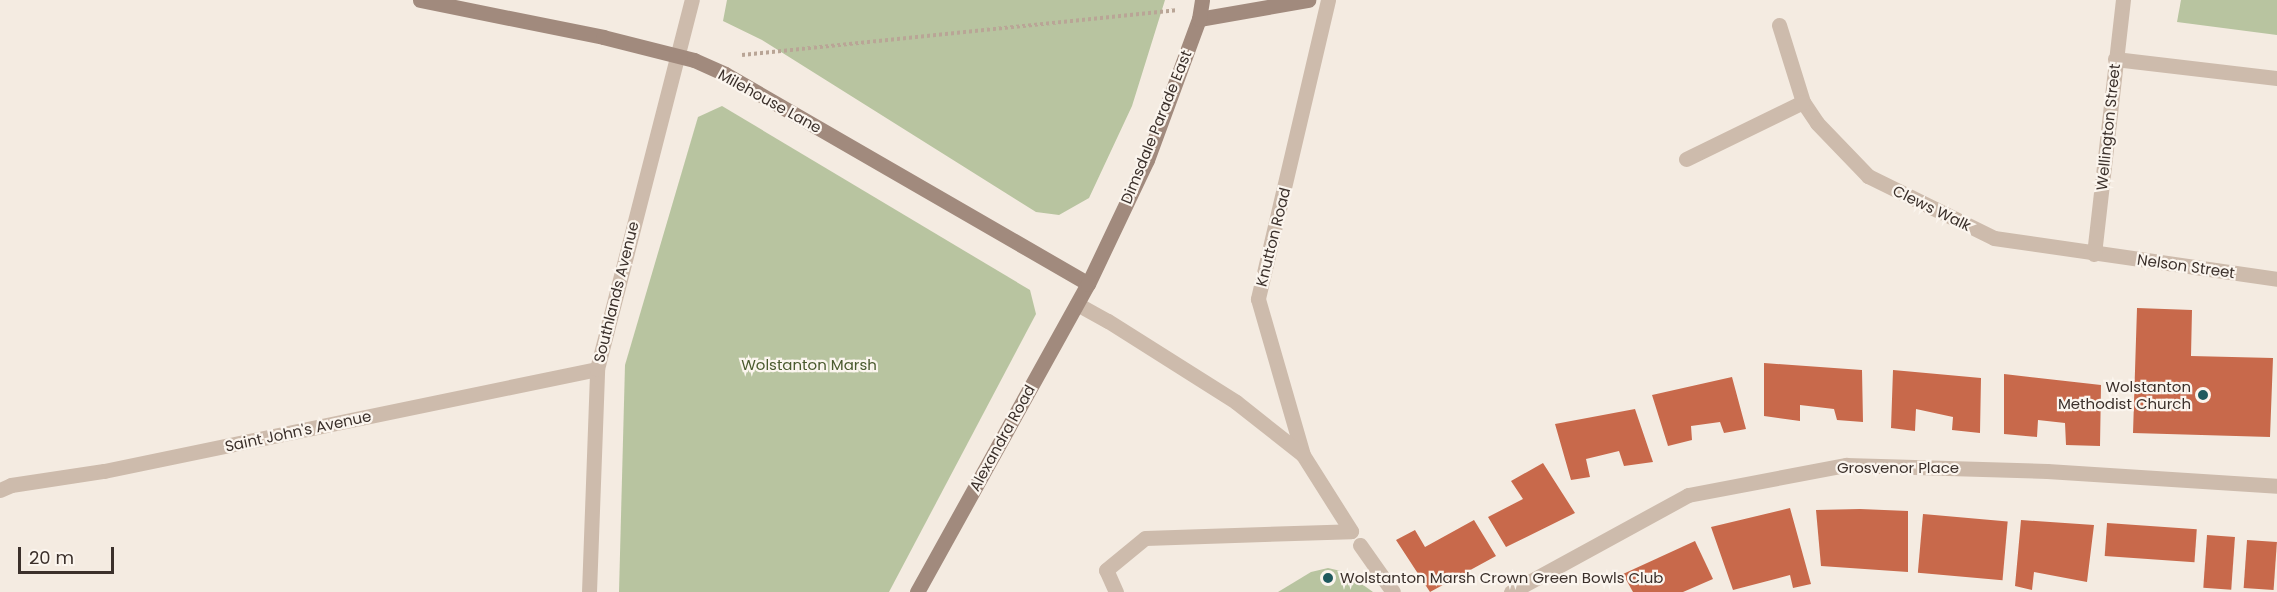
<!DOCTYPE html>
<style>
body{margin:0}
#map{position:relative;width:2277px;height:592px;overflow:hidden;background:#f4ebe1;font-family:Poppins,sans-serif}
div>[style]{position:absolute}
.green>*{inset:0;background:#b8c4a0}
.building>*{inset:0;background:#c8694b;transform-origin:0 0}
.path>*{height:4px;margin-top:-2px;transform-origin:0;background:repeating-linear-gradient(90deg,#b9a596 0 3px,transparent 0 6px)}
.service>*{height:15px;margin:-7.5px;padding:0 7.5px;transform-origin:7.5px;border-radius:7.5px;background:#cdbbac}
.pedestrian>*{height:15px;margin:-7.5px;padding:0 7.5px;transform-origin:7.5px;border-radius:7.5px;background:#cdbbac}
.minor>*{height:15px;margin:-7.5px;padding:0 7.5px;transform-origin:7.5px;border-radius:7.5px;background:#cdbbac}
.secondary>*{height:15px;margin:-7.5px;padding:0 7.5px;transform-origin:7.5px;border-radius:7.5px;background:#a18a7d}
.dots>*{width:16px;height:16px;translate:-50% -50%;box-sizing:border-box;border:3px solid #fbf5ee;border-radius:50%}
span{translate:-50% -50%;white-space:nowrap;text-align:center;line-height:1.15;-webkit-text-stroke:4.5px #fbf5ee;paint-order:stroke}
.street-label{font-size:15px;color:#3b302b}
.park-label{font-size:15px;color:#4a5a2e}
.poi-label{font-size:15px;color:#3b302b}
.right{translate:-100% -50%;text-align:right}
.left{translate:0 -50%;text-align:left}
.scale{position:absolute;left:18px;top:547px;width:96px;height:27px;box-sizing:border-box;border:3px solid #3b302b;border-top:0;padding-left:8px;font-size:18px;line-height:21px;white-space:nowrap;color:#3b302b;-webkit-text-stroke:4px #fbf5ee;paint-order:stroke}
</style>
<div id="map">
<div class="green">
<i style="clip-path:polygon(727px 0,1165px 0,1132px 106px,1089px 198px,1059px 215px,1036px 212px,762px 40px,723px 21px)"></i>
<i style="clip-path:polygon(2181px 0,2277px 0,2277px 35px,2177px 22px)"></i>
<i style="clip-path:polygon(722px 106px,1030px 290px,1036px 314px,889px 592px,619px 592px,625px 365px,698px 117px)"></i>
<i style="clip-path:polygon(1328px 568px,1345px 572px,1373px 592px,1278px 592px,1311px 572px)"></i>
</div>
<div class="building">
<i style="clip-path:polygon(2137px 308px,2192px 310px,2191px 356px,2273px 358px,2270px 437px,2133px 433px)"></i>
<i style="clip-path:polygon(1764px 363px,1862px 370px,1863px 422px,1837px 420px,1834px 409px,1800px 405px,1800px 421px,1764px 416px)"></i>
<i style="clip-path:polygon(1893px 370px,1981px 378px,1980px 433px,1952px 430px,1953px 417px,1916px 409px,1915px 431px,1891px 428px)"></i>
<i style="clip-path:polygon(2004px 374px,2101px 385px,2100px 446px,2066px 445px,2065px 423px,2038px 420px,2037px 437px,2004px 434px)"></i>
<i style="clip-path:polygon(1732px 377px,1746px 429px,1724px 433px,1720px 422px,1691px 426px,1692px 440px,1668px 446px,1652px 395px)"></i>
<i style="clip-path:polygon(1635px 409px,1653px 462px,1624px 466px,1619px 451px,1586px 459px,1590px 477px,1571px 480px,1555px 424px)"></i>
<i style="clip-path:polygon(1543px 463px,1575px 513px,1506px 547px,1488px 517px,1523px 499px,1511px 481px)"></i>
<i style="clip-path:polygon(1790px 508px,1811px 584px,1793px 588px,1790px 575px,1733px 590px,1711px 527px)"></i>
<i style="clip-path:polygon(1860px 509px,1908px 511px,1908px 572px,1821px 566px,1816px 510px)"></i>
<i style="left:1923px;top:514px;width:85px;height:59px;rotate:5deg"></i>
<i style="clip-path:polygon(1474px 520px,1496px 556px,1430px 592px,1396px 540px,1415px 530px,1425px 547px)"></i>
<i style="clip-path:polygon(2021px 520px,2094px 525px,2087px 582px,2034px 572px,2032px 590px,2015px 586px)"></i>
<i style="left:2107px;top:523px;width:90px;height:33px;rotate:4deg"></i>
<i style="left:2207px;top:535px;width:28px;height:53px;rotate:4deg"></i>
<i style="left:2247px;top:540px;width:30px;height:48px;rotate:4deg"></i>
<i style="clip-path:polygon(1695px 541px,1713px 579px,1683px 592px,1633px 592px,1623px 574px)"></i>
</div>
<div class="path">
<i style="left:742px;top:55px;width:436px;rotate:-5.9deg"></i>
</div>
<div class="service">
<i style="left:1116px;top:592px;width:24px;rotate:-114deg"></i>
<i style="left:1106px;top:570px;width:50px;rotate:-39.4deg"></i>
<i style="left:1145px;top:538px;width:206px;rotate:-1.9deg"></i>
</div>
<div class="pedestrian">
<i style="left:1077px;top:304px;width:35px;rotate:29deg"></i>
</div>
<div class="minor">
<i style="left:1328px;top:0;width:307px;rotate:103.2deg"></i>
<i style="left:1258px;top:299px;width:162px;rotate:73.9deg"></i>
<i style="left:1303px;top:455px;width:90px;rotate:57.7deg"></i>
<i style="left:1779px;top:25px;width:81px;rotate:72.7deg"></i>
<i style="left:1803px;top:102px;width:25px;rotate:56deg"></i>
<i style="left:1817px;top:123px;width:74px;rotate:46.1deg"></i>
<i style="left:1868px;top:176px;width:140px;rotate:26.2deg"></i>
<i style="left:1994px;top:238px;width:286px;rotate:8.2deg"></i>
<i style="left:2115px;top:59px;width:163px;rotate:6.7deg"></i>
<i style="left:1686px;top:159px;width:130px;rotate:-26deg"></i>
<i style="left:2094px;top:254px;width:256px;rotate:-83.5deg"></i>
<i style="left:1108px;top:321px;width:151px;rotate:32.3deg"></i>
<i style="left:1236px;top:402px;width:85px;rotate:38.3deg"></i>
<i style="left:0;top:490px;width:12px;rotate:-24deg"></i>
<i style="left:11px;top:485px;width:94px;rotate:-8.6deg"></i>
<i style="left:104px;top:471px;width:503px;rotate:-11.69deg"></i>
<i style="left:1360px;top:545px;width:57px;rotate:54.9deg"></i>
<i style="left:589px;top:592px;width:223px;rotate:-87.9deg"></i>
<i style="left:597px;top:369px;width:381px;rotate:-75.6deg"></i>
<i style="left:1511px;top:592px;width:202px;rotate:-28.7deg"></i>
<i style="left:1688px;top:495px;width:161px;rotate:-10.8deg"></i>
<i style="left:1846px;top:465px;width:201px;rotate:1.7deg"></i>
<i style="left:2047px;top:471px;width:230px;rotate:3.7deg"></i>
</div>
<div class="secondary">
<i style="left:420px;top:0;width:187px;rotate:11.4deg"></i>
<i style="left:603px;top:37px;width:94px;rotate:14.2deg"></i>
<i style="left:694px;top:60px;width:34px;rotate:24deg"></i>
<i style="left:725px;top:74px;width:419px;rotate:30deg"></i>
<i style="left:1199px;top:19px;width:111px;rotate:-9.9deg"></i>
<i style="left:917px;top:592px;width:352px;rotate:-61deg"></i>
<i style="left:1088px;top:284px;width:137px;rotate:-64.6deg"></i>
<i style="left:1147px;top:160px;width:150px;rotate:-69.8deg"></i>
<i style="left:1199px;top:19px;width:19px;rotate:-81deg"></i>
</div>
<div class="dots">
<i style="left:2203px;top:395px;background:#1f5a5e"></i>
<i style="left:1328px;top:578px;background:#1f5a5e"></i>
</div>
<div class="street-label">
<span style="left:770px;top:101px;rotate:29deg">Milehouse Lane</span>
<span style="left:1156px;top:127px;rotate:-68deg">Dimsdale Parade East</span>
<span style="left:2108px;top:127px;rotate:-84deg">Wellington Street</span>
<span style="left:1932px;top:208px;rotate:26deg">Clews Walk</span>
<span style="left:1273px;top:237px;rotate:-76deg">Knutton Road</span>
<span style="left:2186px;top:266px;rotate:8deg">Nelson Street</span>
<span style="left:616px;top:292px;rotate:-76deg">Southlands Avenue</span>
<span style="left:298px;top:431px;rotate:-12deg">Saint John's Avenue</span>
<span style="left:1002px;top:438px;rotate:-61deg">Alexandra Road</span>
<span style="left:1898px;top:468px">Grosvenor Place</span>
</div>
<div class="park-label">
<span style="left:809px;top:365px">Wolstanton Marsh</span>
</div>
<div class="poi-label">
<span class="right" style="left:2191px;top:395px">Wolstanton<br>Methodist Church</span>
<span class="left" style="left:1340px;top:578px">Wolstanton Marsh Crown Green Bowls Club</span>
</div>
<div class="scale">20 m</div>
</div>
